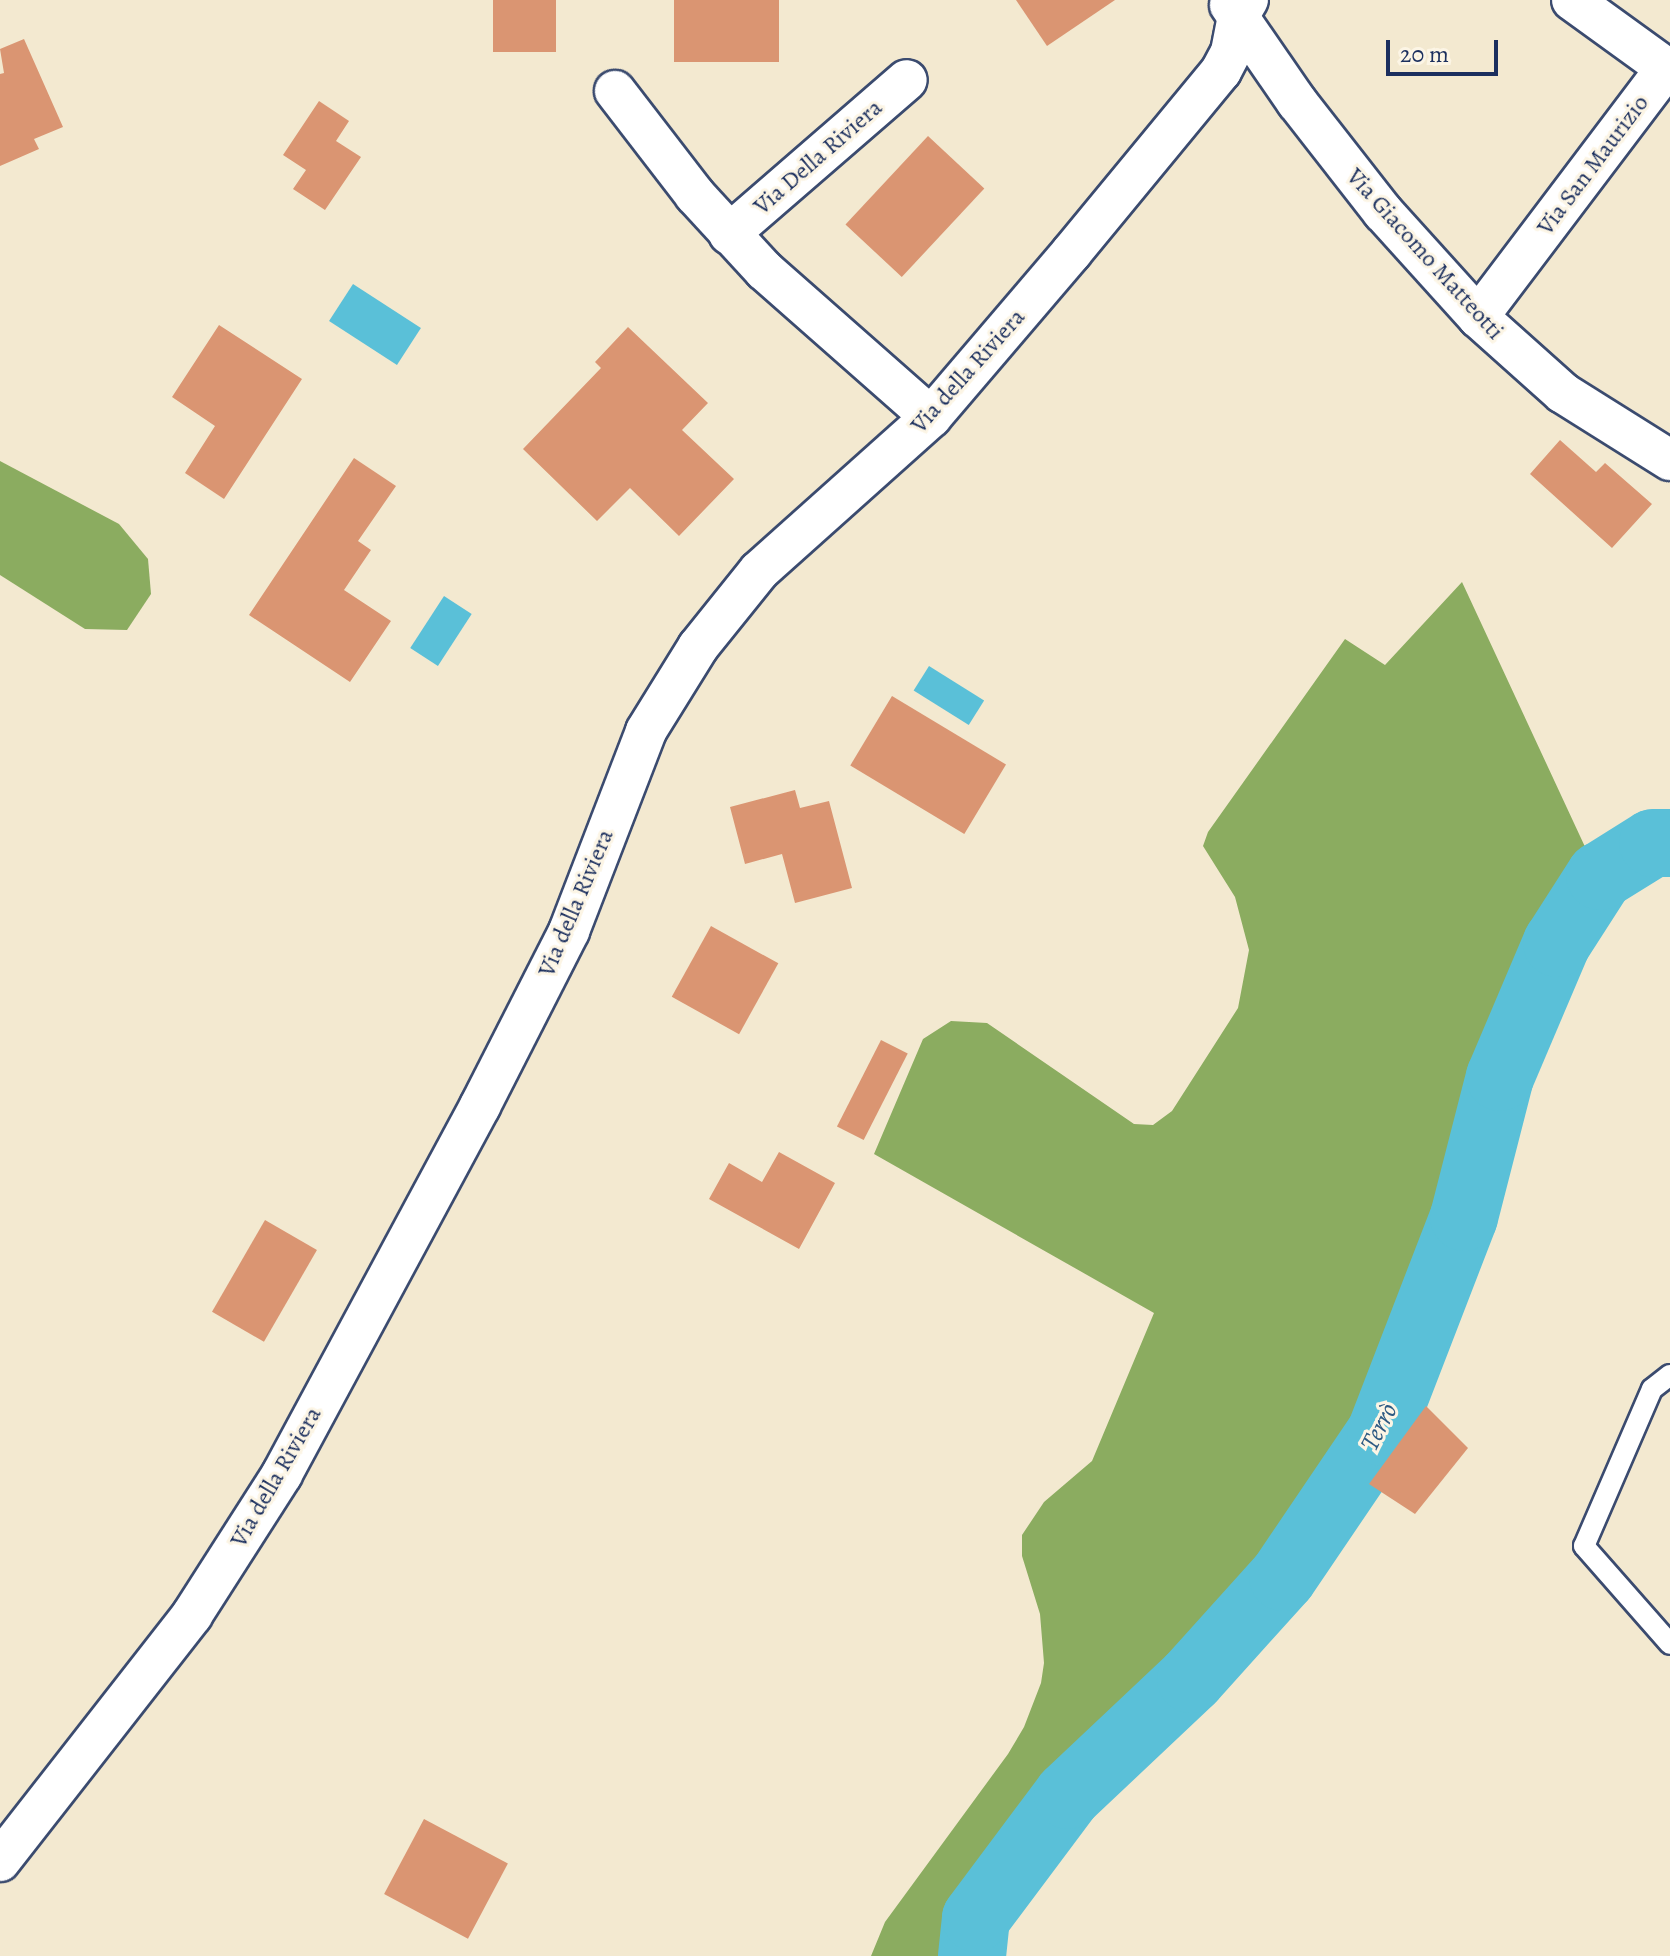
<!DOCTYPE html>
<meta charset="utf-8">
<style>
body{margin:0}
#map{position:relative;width:1670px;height:1956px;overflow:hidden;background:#f3e9d0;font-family:Alegreya,serif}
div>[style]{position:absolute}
.forest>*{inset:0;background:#8bac60}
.water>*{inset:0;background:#5ac0d8;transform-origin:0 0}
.river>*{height:68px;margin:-34px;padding:0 34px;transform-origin:34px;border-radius:34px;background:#5ac0d8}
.building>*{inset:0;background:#da9572;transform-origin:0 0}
.roads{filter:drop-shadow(2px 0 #3b4b6f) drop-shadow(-2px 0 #3b4b6f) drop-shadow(0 2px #3b4b6f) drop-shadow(0 -2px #3b4b6f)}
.service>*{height:20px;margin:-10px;padding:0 10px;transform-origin:10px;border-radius:10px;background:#fff}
.minor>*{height:40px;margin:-20px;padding:0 20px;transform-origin:20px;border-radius:20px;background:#fff}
span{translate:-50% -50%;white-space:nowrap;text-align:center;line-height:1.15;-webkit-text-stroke:6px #fcf5e5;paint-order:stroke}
.street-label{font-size:24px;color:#1b2f5e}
.water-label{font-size:26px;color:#2e5a83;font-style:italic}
.scale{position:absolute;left:1386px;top:40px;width:112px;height:36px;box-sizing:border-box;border:4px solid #1b2f5e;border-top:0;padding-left:10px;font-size:24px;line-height:28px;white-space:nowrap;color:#1b2f5e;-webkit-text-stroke:6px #fcf5e5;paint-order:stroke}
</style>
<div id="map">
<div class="forest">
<i style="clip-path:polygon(0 461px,119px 524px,148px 559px,151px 594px,127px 630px,85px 629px,0 575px)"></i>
<i style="clip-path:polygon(1462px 582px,1606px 892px,1568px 954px,1519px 1098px,1487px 1216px,1448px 1324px,1392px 1427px,1262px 1623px,1208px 1693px,1075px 1819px,1018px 1888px,1002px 1921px,1003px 1956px,871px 1956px,885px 1922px,1008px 1754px,1024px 1727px,1041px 1683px,1044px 1663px,1040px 1614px,1022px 1556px,1022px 1535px,1044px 1502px,1092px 1461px,1154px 1313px,874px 1154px,923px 1039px,951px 1021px,987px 1023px,1134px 1124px,1153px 1125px,1172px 1111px,1238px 1008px,1249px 950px,1235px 897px,1203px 846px,1208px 832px,1345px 639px,1385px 665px)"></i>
</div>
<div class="water">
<i style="left:353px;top:284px;width:81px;height:44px;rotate:33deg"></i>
<i style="left:444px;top:596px;width:33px;height:62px;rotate:33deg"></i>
<i style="left:929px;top:666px;width:65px;height:29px;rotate:32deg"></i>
</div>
<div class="river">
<i style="left:972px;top:1956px;width:38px;rotate:-84deg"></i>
<i style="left:976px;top:1918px;width:154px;rotate:-53.2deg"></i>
<i style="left:1068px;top:1795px;width:169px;rotate:-43.3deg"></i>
<i style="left:1191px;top:1679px;width:137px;rotate:-48deg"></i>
<i style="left:1283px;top:1577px;width:175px;rotate:-55.9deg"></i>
<i style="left:1381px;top:1432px;width:230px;rotate:-68.9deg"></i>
<i style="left:1464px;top:1217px;width:145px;rotate:-75.6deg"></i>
<i style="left:1500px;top:1077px;width:146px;rotate:-67deg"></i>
<i style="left:1557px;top:943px;width:80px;rotate:-57.3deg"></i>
<i style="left:1600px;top:876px;width:62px;rotate:-31.9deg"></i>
<i style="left:1653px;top:843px;width:17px"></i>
</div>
<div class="building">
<i style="left:493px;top:0;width:63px;height:52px"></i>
<i style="left:674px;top:0;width:105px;height:62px"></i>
<i style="clip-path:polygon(1016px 0,1115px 0,1047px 46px)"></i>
<i style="clip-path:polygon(24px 39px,63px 127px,34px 139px,39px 149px,0 166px,0 74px,4px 73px,0 49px)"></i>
<i style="clip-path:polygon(319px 101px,349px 121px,336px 141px,361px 157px,325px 210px,293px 189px,306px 170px,283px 155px)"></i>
<i style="left:928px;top:136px;width:77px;height:121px;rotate:43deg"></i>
<i style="clip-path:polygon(219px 325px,302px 379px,224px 499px,185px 473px,215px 426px,172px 397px)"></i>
<i style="clip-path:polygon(628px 327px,708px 403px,682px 430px,734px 479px,679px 536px,630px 488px,597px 521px,523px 449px,601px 368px,595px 362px)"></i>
<i style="clip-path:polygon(1560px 440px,1596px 472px,1605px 463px,1652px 504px,1612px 548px,1530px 474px)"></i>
<i style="clip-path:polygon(354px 458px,396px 486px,358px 541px,371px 550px,344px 590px,391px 621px,350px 682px,249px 615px)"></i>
<i style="left:892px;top:696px;width:133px;height:81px;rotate:31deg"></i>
<i style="clip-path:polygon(795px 790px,800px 808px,829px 801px,852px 888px,795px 903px,782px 854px,745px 864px,730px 807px)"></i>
<i style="left:711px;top:926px;width:77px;height:81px;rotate:29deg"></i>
<i style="left:881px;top:1040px;width:30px;height:97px;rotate:27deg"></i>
<i style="clip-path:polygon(779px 1152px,835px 1183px,799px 1249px,709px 1199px,729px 1163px,762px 1182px)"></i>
<i style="left:265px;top:1220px;width:60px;height:106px;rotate:30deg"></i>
<i style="clip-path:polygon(1426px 1406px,1468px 1448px,1415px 1514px,1369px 1484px)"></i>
<i style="left:424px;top:1819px;width:95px;height:85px;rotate:28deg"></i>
</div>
<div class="roads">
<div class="service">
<i style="left:1670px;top:1375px;width:23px;rotate:142deg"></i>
<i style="left:1652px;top:1389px;width:171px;rotate:113.4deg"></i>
<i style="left:1584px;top:1546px;width:130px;rotate:48.7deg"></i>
</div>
<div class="minor">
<i style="left:1230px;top:5px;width:118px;rotate:55.4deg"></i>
<i style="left:1297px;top:102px;width:140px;rotate:52deg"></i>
<i style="left:1383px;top:212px;width:142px;rotate:47.9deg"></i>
<i style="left:1478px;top:317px;width:114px;rotate:41.8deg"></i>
<i style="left:1563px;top:393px;width:126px;rotate:32.1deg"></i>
<i style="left:615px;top:91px;width:131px;rotate:52.4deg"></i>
<i style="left:695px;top:195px;width:102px;rotate:47.4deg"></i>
<i style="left:764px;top:270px;width:222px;rotate:41.4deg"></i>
<i style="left:729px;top:234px;width:235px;rotate:-40.9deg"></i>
<i style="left:1478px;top:317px;width:312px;rotate:-52.9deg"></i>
<i style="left:1666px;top:68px;width:116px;rotate:-144.1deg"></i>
<i style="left:0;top:1861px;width:312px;rotate:-52deg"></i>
<i style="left:192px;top:1615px;width:167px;rotate:-57.4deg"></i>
<i style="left:282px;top:1474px;width:418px;rotate:-61.7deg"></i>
<i style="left:480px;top:1106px;width:196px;rotate:-63deg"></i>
<i style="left:569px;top:931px;width:214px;rotate:-68.9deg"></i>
<i style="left:646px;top:731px;width:99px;rotate:-58.2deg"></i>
<i style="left:698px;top:647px;width:97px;rotate:-51.2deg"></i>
<i style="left:759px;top:571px;width:231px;rotate:-41.8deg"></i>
<i style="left:931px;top:417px;width:216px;rotate:-49.5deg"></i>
<i style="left:1071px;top:253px;width:236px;rotate:-50.5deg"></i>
<i style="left:1221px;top:71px;width:21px;rotate:-62deg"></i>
<i style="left:1231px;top:52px;width:36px;rotate:-79deg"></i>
<i style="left:1238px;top:17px;width:20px;rotate:-60deg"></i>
</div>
</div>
<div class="street-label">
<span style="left:818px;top:157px;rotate:-41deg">Via Della Riviera</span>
<span style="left:1593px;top:165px;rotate:-53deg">Via San Maurizio</span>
<span style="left:1425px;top:254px;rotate:48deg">Via Giacomo Matteotti</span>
<span style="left:968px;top:371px;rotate:-48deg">Via della Riviera</span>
<span style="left:576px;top:903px;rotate:-67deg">Via della Riviera</span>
<span style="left:276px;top:1477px;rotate:-60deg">Via della Riviera</span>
</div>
<div class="water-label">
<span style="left:1379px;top:1427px;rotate:-63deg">Terrò</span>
</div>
<div class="scale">20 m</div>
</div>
